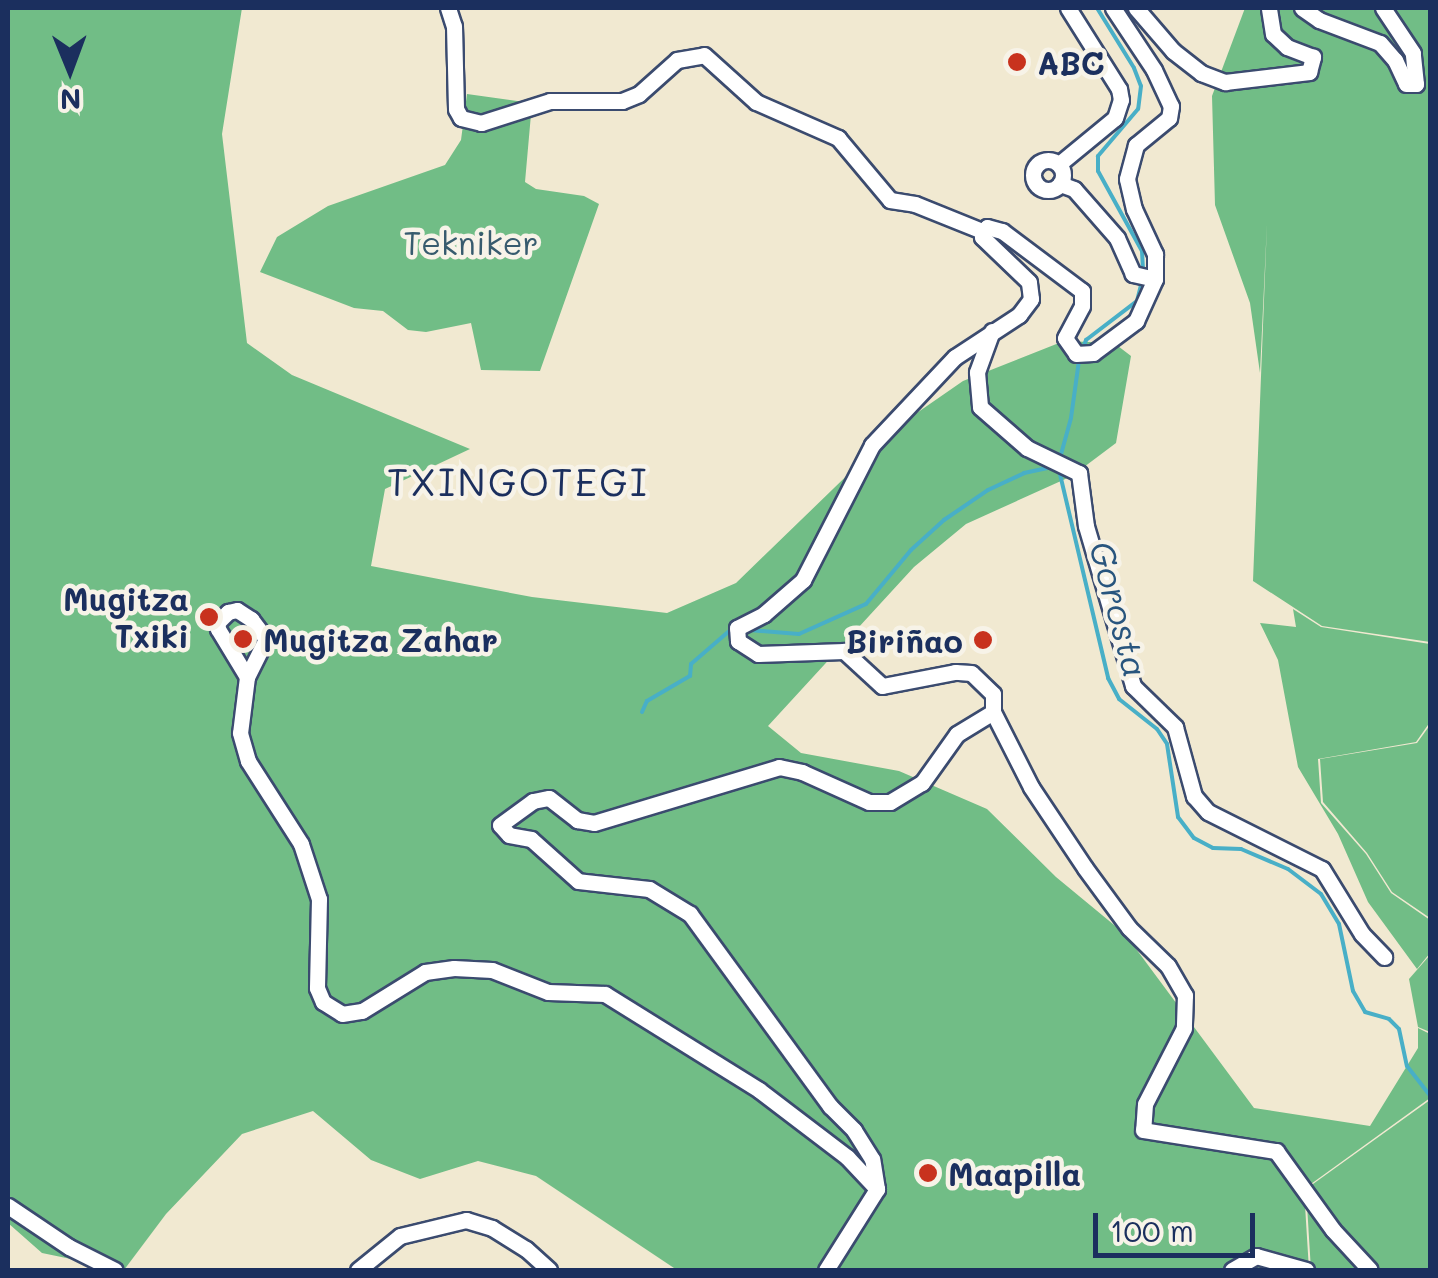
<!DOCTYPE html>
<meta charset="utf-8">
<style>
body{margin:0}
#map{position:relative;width:1438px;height:1278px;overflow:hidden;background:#f1e9d1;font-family:Mali,sans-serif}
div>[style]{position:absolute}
.forest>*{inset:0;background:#71bd86}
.stream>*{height:4px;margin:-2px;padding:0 2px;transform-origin:2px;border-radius:2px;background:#48afc7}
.roads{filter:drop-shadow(2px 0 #3b4b6f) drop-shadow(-2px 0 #3b4b6f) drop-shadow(0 2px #3b4b6f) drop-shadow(0 -2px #3b4b6f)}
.minor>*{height:15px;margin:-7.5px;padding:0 7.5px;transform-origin:7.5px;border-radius:7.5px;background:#fff}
.minor>.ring{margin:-7.5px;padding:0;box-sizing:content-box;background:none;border:15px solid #fff;border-radius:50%}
.dots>*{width:28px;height:28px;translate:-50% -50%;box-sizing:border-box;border:5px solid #f7f3e8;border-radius:50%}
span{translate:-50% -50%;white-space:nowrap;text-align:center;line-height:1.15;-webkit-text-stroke:9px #f7f3e8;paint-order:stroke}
.poi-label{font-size:32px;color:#1b2f5e;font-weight:700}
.left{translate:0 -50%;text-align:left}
.right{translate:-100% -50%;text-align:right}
.park-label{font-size:32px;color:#375b6e}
.water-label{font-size:35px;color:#28557e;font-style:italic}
.quarter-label{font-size:38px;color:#1b2f5e;letter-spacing:2.5px}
.frame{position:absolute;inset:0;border:10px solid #1b2f5e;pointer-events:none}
.north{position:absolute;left:20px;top:20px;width:100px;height:100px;-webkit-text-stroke:8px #f7f3e8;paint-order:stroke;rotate:179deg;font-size:28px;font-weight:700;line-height:40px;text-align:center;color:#1b2f5e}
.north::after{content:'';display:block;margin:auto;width:35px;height:45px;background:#1b2f5e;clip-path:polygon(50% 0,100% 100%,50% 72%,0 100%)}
.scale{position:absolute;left:1093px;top:1213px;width:162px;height:45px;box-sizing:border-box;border:5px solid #1b2f5e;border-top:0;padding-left:12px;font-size:30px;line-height:35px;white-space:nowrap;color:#1b2f5e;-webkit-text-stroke:8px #f7f3e8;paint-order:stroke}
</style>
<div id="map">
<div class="forest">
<i style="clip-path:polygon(8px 8px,242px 8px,222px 134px,247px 343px,292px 375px,470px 449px,385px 489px,371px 566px,532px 597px,667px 613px,736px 583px,898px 426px,963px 381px,1064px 341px,1114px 343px,1131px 356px,1116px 443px,1072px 476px,966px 524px,914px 567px,768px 726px,801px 753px,899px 771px,987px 809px,1056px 877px,1125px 934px,1254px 1108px,1370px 1126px,1418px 1048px,1418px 1028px,1430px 1034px,1430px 1098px,1304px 1189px,1309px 1270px,677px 1270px,536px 1176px,478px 1161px,420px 1179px,371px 1160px,313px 1111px,242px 1134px,166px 1214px,124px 1270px,42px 1253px,8px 1223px)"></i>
<i style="clip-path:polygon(1245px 8px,1430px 8px,1430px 642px,1322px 626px,1253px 581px,1267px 223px,1260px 373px,1250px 303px,1215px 205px,1212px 96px)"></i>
<i style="clip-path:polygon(467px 94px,532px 103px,525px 182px,536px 189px,584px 196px,599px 204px,540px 371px,481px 370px,471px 323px,426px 332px,408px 330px,383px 311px,354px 308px,260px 272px,277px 237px,328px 206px,445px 165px,461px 140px)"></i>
<i style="clip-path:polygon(1293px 609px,1321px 627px,1430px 644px,1430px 722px,1416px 742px,1318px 759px,1321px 803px,1366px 854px,1391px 893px,1430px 920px,1430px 953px,1417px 969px,1368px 902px,1338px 834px,1298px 767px,1278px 660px,1260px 623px,1296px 627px)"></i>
<i style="clip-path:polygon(1430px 725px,1430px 918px,1392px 892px,1367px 853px,1323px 802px,1320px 759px,1417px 743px)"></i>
<i style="clip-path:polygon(1430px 955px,1430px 1032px,1418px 1027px,1409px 979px)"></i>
<i style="clip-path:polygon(1430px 1100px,1430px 1270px,1311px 1270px,1306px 1189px)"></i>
</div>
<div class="stream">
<i style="left:1097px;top:8px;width:70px;rotate:58.3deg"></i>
<i style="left:1134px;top:68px;width:19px;rotate:69deg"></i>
<i style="left:1141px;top:86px;width:23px;rotate:97deg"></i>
<i style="left:1138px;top:109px;width:62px;rotate:130.4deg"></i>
<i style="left:1098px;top:156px;width:15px;rotate:90deg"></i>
<i style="left:1098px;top:171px;width:91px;rotate:61.2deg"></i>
<i style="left:1142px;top:251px;width:21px;rotate:87deg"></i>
<i style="left:1082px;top:351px;width:12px;rotate:-70deg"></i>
<i style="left:1086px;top:340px;width:64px;rotate:-37.4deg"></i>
<i style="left:1137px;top:301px;width:21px;rotate:-76deg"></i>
<i style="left:1060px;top:458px;width:41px;rotate:-74.6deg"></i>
<i style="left:1071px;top:418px;width:59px;rotate:-82.1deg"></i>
<i style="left:1059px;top:470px;width:214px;rotate:76.7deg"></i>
<i style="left:1108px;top:678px;width:24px;rotate:62deg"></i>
<i style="left:1119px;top:699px;width:48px;rotate:38.3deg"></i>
<i style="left:1157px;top:729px;width:18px;rotate:56deg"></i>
<i style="left:1167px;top:744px;width:74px;rotate:81.4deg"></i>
<i style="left:1178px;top:817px;width:26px;rotate:53deg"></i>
<i style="left:1194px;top:838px;width:21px;rotate:28deg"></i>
<i style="left:1213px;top:848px;width:28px;rotate:2deg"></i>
<i style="left:1241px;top:849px;width:51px;rotate:23.1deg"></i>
<i style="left:1288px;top:869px;width:41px;rotate:37.1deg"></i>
<i style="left:1321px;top:894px;width:35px;rotate:59deg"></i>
<i style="left:1339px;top:924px;width:68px;rotate:78.2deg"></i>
<i style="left:1353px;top:991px;width:24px;rotate:60deg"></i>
<i style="left:1365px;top:1012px;width:25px;rotate:16deg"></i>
<i style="left:1389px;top:1019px;width:14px;rotate:45deg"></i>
<i style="left:1399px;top:1029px;width:38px;rotate:78deg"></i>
<i style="left:1407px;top:1066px;width:37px;rotate:52deg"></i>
<i style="left:749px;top:630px;width:50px;rotate:4.6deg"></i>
<i style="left:799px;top:634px;width:73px;rotate:-24.1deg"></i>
<i style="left:866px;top:604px;width:70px;rotate:-50.2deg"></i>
<i style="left:911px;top:550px;width:45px;rotate:-42.3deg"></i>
<i style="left:944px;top:520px;width:53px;rotate:-34.3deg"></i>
<i style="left:988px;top:490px;width:40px;rotate:-25deg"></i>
<i style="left:1024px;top:473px;width:29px;rotate:-12deg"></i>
<i style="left:642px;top:712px;width:12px;rotate:-66deg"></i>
<i style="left:647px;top:701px;width:50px;rotate:-30.2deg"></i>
<i style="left:690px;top:676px;width:12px;rotate:-85deg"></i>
<i style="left:691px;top:664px;width:49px;rotate:-40.9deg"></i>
<i style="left:1430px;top:1185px;width:20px;rotate:90deg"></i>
</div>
<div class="roads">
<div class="minor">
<i style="left:448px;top:8px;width:19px;rotate:72deg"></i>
<i style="left:454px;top:26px;width:83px;rotate:88.6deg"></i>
<i style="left:456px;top:109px;width:10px;rotate:61deg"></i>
<i style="left:461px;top:118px;width:21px;rotate:14deg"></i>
<i style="left:481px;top:123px;width:72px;rotate:-17.7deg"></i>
<i style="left:550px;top:101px;width:72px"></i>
<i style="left:622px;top:101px;width:18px;rotate:-22deg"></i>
<i style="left:639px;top:94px;width:51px;rotate:-41.8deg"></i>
<i style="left:677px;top:60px;width:27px;rotate:-10deg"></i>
<i style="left:704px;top:55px;width:70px;rotate:42.1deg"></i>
<i style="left:756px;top:102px;width:90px;rotate:23.7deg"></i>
<i style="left:838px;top:138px;width:81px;rotate:50deg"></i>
<i style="left:890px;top:200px;width:25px;rotate:9deg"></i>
<i style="left:915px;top:204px;width:72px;rotate:21.9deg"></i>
<i style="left:1113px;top:8px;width:74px;rotate:56.5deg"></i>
<i style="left:1154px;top:70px;width:40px;rotate:65deg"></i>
<i style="left:1171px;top:106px;width:12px;rotate:99deg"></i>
<i style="left:1169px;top:118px;width:43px;rotate:140.7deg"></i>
<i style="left:1136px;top:145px;width:35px;rotate:105deg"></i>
<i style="left:1127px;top:179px;width:31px;rotate:77deg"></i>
<i style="left:1134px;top:209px;width:50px;rotate:65deg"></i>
<i style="left:1155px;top:254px;width:25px;rotate:90deg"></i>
<i style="left:1136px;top:8px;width:57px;rotate:49.3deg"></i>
<i style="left:1173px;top:51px;width:36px;rotate:38deg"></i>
<i style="left:1201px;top:73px;width:26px;rotate:21deg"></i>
<i style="left:1225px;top:82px;width:85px;rotate:-6.8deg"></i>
<i style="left:1309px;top:72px;width:16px;rotate:-75deg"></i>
<i style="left:1313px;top:57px;width:28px;rotate:-159deg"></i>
<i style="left:1287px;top:47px;width:19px;rotate:-137deg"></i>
<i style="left:1273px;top:34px;width:26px;rotate:-99deg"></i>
<i style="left:1302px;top:8px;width:21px;rotate:35deg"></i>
<i style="left:1319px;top:20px;width:65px;rotate:20.7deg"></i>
<i style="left:1380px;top:43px;width:23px;rotate:49deg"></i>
<i style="left:1395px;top:60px;width:26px;rotate:65deg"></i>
<i style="left:1406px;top:84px;width:10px"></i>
<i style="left:1416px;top:84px;width:31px;rotate:-96deg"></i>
<i style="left:1413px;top:53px;width:54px;rotate:-123.7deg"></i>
<i class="ring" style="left:1033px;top:160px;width:15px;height:15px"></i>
<i style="left:1059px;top:164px;width:72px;rotate:-39.4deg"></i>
<i style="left:1115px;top:118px;width:19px;rotate:-72deg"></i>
<i style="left:1121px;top:100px;width:11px;rotate:-100deg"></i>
<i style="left:1119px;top:89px;width:96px;rotate:-122.2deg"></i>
<i style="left:992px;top:331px;width:44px;rotate:110.1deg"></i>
<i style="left:977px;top:372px;width:35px;rotate:85deg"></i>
<i style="left:980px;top:407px;width:62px;rotate:41.1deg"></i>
<i style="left:1027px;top:448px;width:58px;rotate:25.7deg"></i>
<i style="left:1079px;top:473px;width:53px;rotate:82.5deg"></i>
<i style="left:1086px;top:526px;width:167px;rotate:73.6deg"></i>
<i style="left:1133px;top:686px;width:59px;rotate:44.3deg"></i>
<i style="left:1175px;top:727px;width:72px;rotate:74.6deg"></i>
<i style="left:1194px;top:796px;width:21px;rotate:49deg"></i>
<i style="left:1208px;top:812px;width:127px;rotate:26.6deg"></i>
<i style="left:1322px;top:869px;width:76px;rotate:58.4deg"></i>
<i style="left:1362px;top:934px;width:32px;rotate:46deg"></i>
<i style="left:247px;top:677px;width:56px;rotate:-121.1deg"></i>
<i style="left:218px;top:629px;width:6px;rotate:-99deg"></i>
<i style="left:217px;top:623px;width:16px;rotate:-45deg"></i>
<i style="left:228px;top:612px;width:9px;rotate:-13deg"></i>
<i style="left:237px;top:610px;width:17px;rotate:33deg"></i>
<i style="left:251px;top:619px;width:25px;rotate:53deg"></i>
<i style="left:266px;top:639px;width:42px;rotate:116.6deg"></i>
<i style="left:247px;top:677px;width:56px;rotate:97.1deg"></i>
<i style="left:240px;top:733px;width:29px;rotate:74deg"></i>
<i style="left:248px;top:761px;width:98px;rotate:57.4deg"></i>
<i style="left:301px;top:844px;width:58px;rotate:71.9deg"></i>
<i style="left:319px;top:899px;width:89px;rotate:91.3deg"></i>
<i style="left:317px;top:988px;width:15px;rotate:67deg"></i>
<i style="left:323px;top:1002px;width:22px;rotate:32deg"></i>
<i style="left:342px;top:1014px;width:20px;rotate:-9deg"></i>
<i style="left:362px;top:1011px;width:74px;rotate:-31.8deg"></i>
<i style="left:425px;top:972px;width:29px;rotate:-8deg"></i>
<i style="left:454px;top:968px;width:38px;rotate:3deg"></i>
<i style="left:492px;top:970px;width:60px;rotate:21.4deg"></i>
<i style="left:548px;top:992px;width:57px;rotate:2deg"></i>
<i style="left:605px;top:994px;width:181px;rotate:31.9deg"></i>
<i style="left:759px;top:1090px;width:111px;rotate:37.3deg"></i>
<i style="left:847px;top:1157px;width:44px;rotate:46.8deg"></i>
<i style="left:993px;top:712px;width:84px;rotate:63.1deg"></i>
<i style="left:1031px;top:787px;width:97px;rotate:56.3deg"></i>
<i style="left:1085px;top:868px;width:74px;rotate:53.7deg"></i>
<i style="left:1129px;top:928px;width:54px;rotate:44.3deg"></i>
<i style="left:1168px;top:966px;width:34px;rotate:60deg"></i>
<i style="left:1185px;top:995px;width:33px;rotate:92deg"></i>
<i style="left:1184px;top:1028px;width:85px;rotate:117.2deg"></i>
<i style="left:1145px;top:1104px;width:26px;rotate:94deg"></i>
<i style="left:1143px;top:1130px;width:135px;rotate:9deg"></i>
<i style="left:1276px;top:1151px;width:97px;rotate:54.2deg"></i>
<i style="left:1333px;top:1230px;width:54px;rotate:47.2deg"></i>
<i style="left:8px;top:1206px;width:73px;rotate:33.9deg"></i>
<i style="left:69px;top:1247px;width:51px;rotate:26.6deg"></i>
<i style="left:358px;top:1270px;width:54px;rotate:-39deg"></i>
<i style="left:400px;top:1236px;width:68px;rotate:-13.6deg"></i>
<i style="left:466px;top:1220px;width:27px;rotate:17deg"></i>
<i style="left:492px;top:1228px;width:40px;rotate:32deg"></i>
<i style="left:526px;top:1249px;width:31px;rotate:42deg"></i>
<i style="left:826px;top:1270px;width:96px;rotate:-57.8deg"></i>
<i style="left:877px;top:1189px;width:30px;rotate:-99deg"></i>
<i style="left:872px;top:1159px;width:34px;rotate:-122deg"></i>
<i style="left:854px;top:1130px;width:34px;rotate:-135deg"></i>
<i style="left:830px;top:1106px;width:238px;rotate:-126.1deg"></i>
<i style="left:690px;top:914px;width:48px;rotate:-148.6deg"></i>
<i style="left:649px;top:889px;width:71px;rotate:-173.6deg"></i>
<i style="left:578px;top:881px;width:63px;rotate:-138.2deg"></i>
<i style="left:531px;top:839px;width:22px;rotate:-170deg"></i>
<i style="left:509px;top:835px;width:13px;rotate:-132deg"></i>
<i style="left:500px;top:825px;width:41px;rotate:-36deg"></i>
<i style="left:533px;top:801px;width:16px;rotate:-11deg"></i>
<i style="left:549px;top:798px;width:36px;rotate:38deg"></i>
<i style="left:577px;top:820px;width:17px;rotate:10deg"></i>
<i style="left:594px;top:823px;width:193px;rotate:-16.8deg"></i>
<i style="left:779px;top:767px;width:24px;rotate:12deg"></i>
<i style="left:802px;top:772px;width:73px;rotate:24.1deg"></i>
<i style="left:869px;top:802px;width:21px"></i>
<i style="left:890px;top:802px;width:37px;rotate:-31deg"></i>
<i style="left:922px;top:783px;width:60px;rotate:-54.5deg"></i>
<i style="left:957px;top:734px;width:42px;rotate:-31.4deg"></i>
<i style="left:993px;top:712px;width:18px;rotate:-90deg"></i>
<i style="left:993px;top:694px;width:30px;rotate:-136deg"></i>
<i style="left:971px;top:673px;width:16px;rotate:-176deg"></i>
<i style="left:955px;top:672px;width:74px;rotate:169.1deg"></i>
<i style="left:882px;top:686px;width:52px;rotate:-137.4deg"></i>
<i style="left:844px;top:651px;width:86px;rotate:178deg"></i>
<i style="left:758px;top:654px;width:24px;rotate:-147deg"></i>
<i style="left:738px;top:641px;width:13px;rotate:-94deg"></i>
<i style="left:737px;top:628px;width:30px;rotate:-27deg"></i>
<i style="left:764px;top:614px;width:52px;rotate:-41.1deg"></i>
<i style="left:803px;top:580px;width:152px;rotate:-62.9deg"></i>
<i style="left:872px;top:445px;width:121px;rotate:-46.7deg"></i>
<i style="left:955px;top:357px;width:77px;rotate:-33.3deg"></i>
<i style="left:1019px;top:315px;width:20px;rotate:-53deg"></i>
<i style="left:1031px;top:299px;width:17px;rotate:-97deg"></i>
<i style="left:1029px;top:282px;width:65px;rotate:-136.2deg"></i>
<i style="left:982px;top:237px;width:11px;rotate:-63deg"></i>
<i style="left:987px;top:227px;width:16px;rotate:15deg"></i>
<i style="left:1002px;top:231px;width:100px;rotate:36.9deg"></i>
<i style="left:1082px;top:291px;width:15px;rotate:90deg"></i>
<i style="left:1082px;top:306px;width:36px;rotate:118deg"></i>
<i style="left:1065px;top:338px;width:19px;rotate:55deg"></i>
<i style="left:1076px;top:354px;width:17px;rotate:-3deg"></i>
<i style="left:1093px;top:353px;width:54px;rotate:-36.7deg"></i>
<i style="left:1136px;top:321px;width:46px;rotate:-65.7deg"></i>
<i style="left:1155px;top:279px;width:23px;rotate:-167deg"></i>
<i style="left:1133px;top:274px;width:39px;rotate:-114deg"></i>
<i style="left:1117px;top:238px;width:65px;rotate:-131.3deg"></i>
<i style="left:1074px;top:189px;width:15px;rotate:-160deg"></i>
<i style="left:1232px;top:1270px;width:28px;rotate:-30deg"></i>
<i style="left:1256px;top:1256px;width:52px;rotate:15.6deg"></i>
</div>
</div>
<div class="dots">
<i style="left:1017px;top:62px;background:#c8321e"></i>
<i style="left:209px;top:617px;background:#c8321e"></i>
<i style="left:243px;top:639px;background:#c8321e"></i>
<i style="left:983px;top:640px;background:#c8321e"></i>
<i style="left:928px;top:1173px;background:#c8321e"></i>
</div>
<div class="poi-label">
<span class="left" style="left:1037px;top:62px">ABC</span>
<span class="right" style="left:189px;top:617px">Mugitza<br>Txiki</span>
<span class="left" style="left:263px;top:639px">Mugitza Zahar</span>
<span class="right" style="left:963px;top:640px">Biriñao</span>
<span class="left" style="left:948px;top:1173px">Maapilla</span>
</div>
<div class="park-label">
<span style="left:471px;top:242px">Tekniker</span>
</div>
<div class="water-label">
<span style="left:1120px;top:609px;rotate:75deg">Gorosta</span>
</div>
<div class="quarter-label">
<span style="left:518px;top:482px">TXINGOTEGI</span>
</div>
<div class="frame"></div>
<div class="north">N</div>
<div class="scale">100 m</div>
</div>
